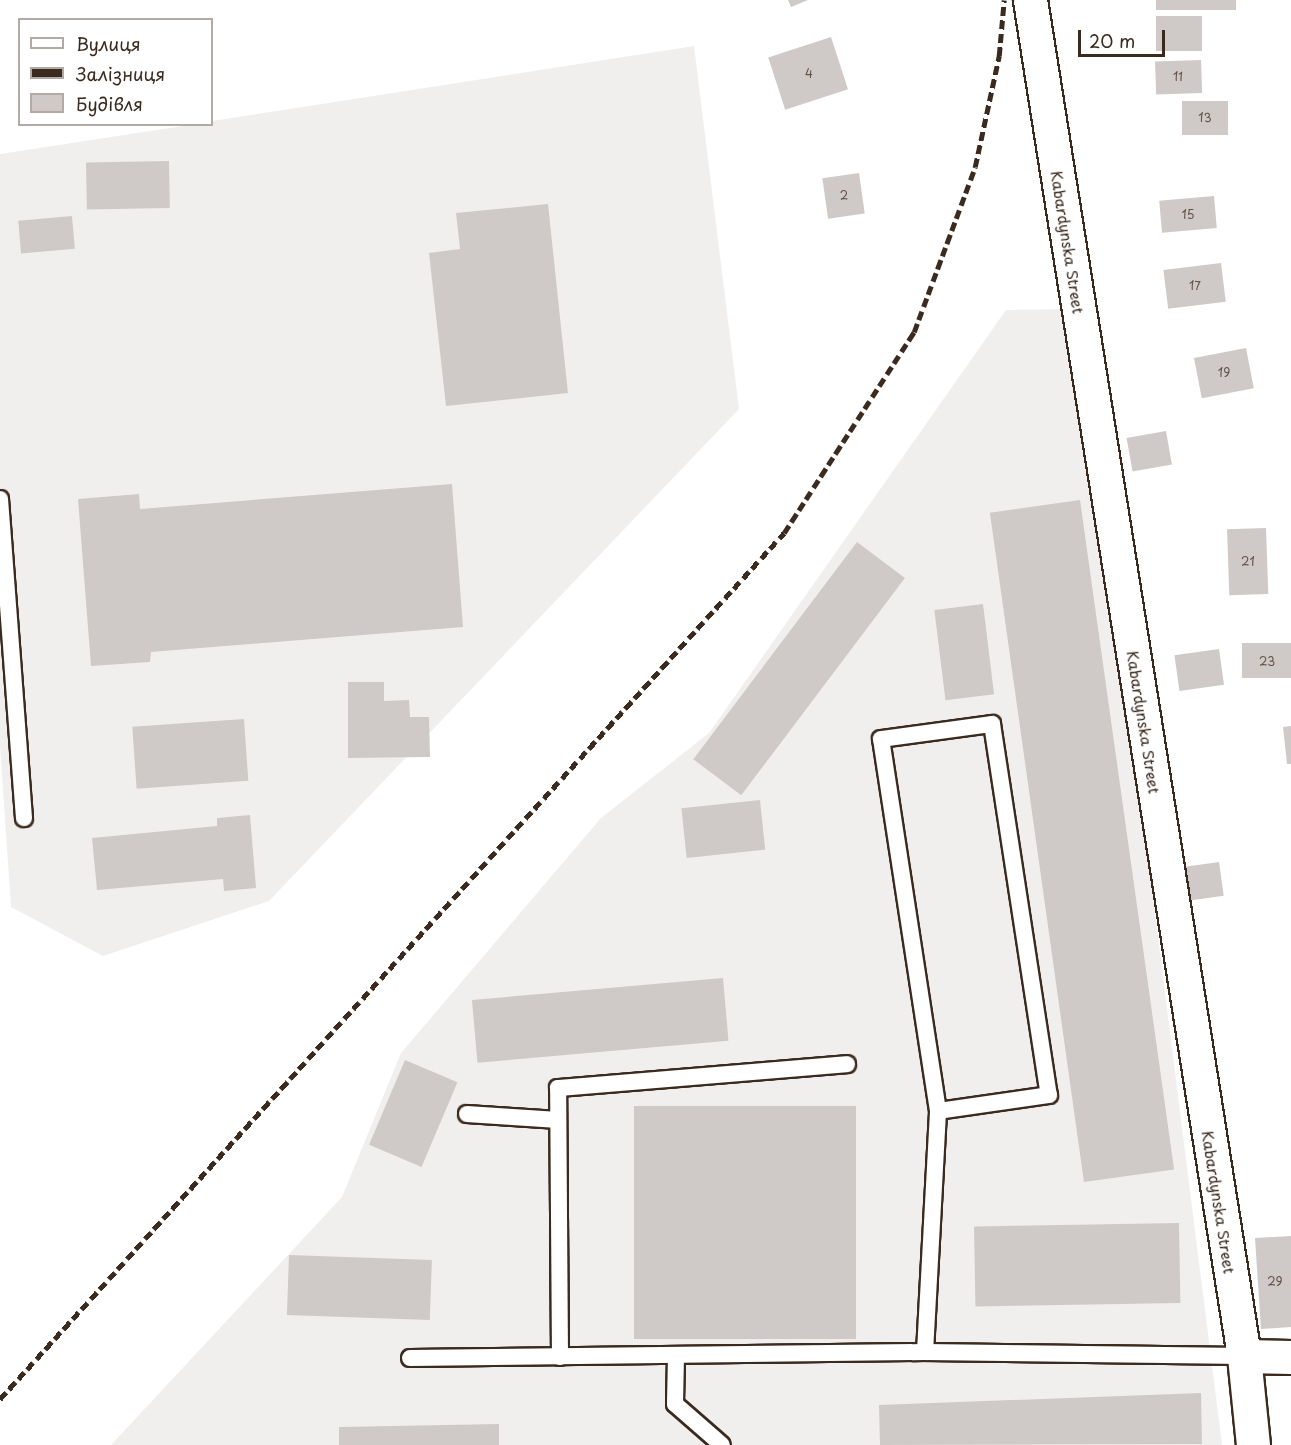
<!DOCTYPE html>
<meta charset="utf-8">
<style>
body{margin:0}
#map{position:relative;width:1291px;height:1445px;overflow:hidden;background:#fff;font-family:"Playpen Sans",sans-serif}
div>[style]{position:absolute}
.built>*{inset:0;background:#f1efee}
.building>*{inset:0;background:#cfcac7;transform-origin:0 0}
.roads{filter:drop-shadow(2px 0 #3b2a1e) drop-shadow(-2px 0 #3b2a1e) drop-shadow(0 2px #3b2a1e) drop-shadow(0 -2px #3b2a1e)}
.service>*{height:16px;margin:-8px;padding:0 8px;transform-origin:8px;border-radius:8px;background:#fff}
.minor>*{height:33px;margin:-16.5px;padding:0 16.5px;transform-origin:16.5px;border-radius:16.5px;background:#fff}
.rail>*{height:4.5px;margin-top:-2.25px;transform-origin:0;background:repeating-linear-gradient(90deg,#3b2a1e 0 9px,transparent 0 13.5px)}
span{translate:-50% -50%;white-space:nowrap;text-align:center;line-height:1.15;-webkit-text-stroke:6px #fff;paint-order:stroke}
.number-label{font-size:12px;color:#605248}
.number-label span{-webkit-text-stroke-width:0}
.street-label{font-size:15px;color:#3b2a1e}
.legend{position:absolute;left:18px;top:18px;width:195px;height:108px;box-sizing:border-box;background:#fff;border:2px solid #b1aaa5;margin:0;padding:8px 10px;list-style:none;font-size:18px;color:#3b2a1e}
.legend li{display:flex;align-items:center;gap:12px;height:30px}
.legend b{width:30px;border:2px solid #b1aaa5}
.scale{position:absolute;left:1078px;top:30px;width:87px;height:27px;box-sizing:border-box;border:3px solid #3b2a1e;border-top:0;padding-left:8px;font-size:18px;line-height:21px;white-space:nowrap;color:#3b2a1e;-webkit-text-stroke:4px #fff;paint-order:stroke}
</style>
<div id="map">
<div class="built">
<i style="clip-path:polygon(694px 46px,739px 409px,269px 901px,103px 956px,11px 907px,0 745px,0 154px,189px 125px,212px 124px,212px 121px)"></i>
<i style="clip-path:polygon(1079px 309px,1222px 1445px,111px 1445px,342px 1197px,401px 1053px,601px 818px,709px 733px,1006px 310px)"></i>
</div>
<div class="building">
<i style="clip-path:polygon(788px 0,808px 0,791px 7px)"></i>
<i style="left:1156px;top:0;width:80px;height:10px"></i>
<i style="left:1156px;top:16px;width:46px;height:35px"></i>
<i style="left:831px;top:37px;width:55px;height:66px;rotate:72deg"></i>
<i style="left:1201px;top:60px;width:33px;height:46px;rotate:88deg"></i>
<i style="left:1228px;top:101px;width:34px;height:46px;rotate:90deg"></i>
<i style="left:169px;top:161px;width:47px;height:83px;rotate:89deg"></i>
<i style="left:859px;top:173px;width:41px;height:37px;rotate:82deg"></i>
<i style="left:1214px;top:196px;width:32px;height:55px;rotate:85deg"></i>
<i style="clip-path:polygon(548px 204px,568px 393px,446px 406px,429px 253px,460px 249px,456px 213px)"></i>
<i style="left:72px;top:216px;width:33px;height:54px;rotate:85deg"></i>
<i style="left:1221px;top:263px;width:39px;height:58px;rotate:83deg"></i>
<i style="left:1246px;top:348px;width:41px;height:53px;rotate:79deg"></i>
<i style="left:1166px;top:431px;width:34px;height:40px;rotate:80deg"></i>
<i style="clip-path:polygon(452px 484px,463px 627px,151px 652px,150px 662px,91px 666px,78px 499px,139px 494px,140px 509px)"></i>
<i style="left:1080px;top:500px;width:676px;height:91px;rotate:82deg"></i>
<i style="left:1266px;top:528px;width:66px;height:39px;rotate:88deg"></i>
<i style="left:857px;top:542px;width:60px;height:272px;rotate:37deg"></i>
<i style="left:983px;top:604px;width:91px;height:49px;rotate:83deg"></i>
<i style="left:1291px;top:643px;width:35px;height:49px;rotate:90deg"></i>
<i style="left:1219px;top:649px;width:36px;height:45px;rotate:82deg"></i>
<i style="clip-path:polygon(348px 682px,384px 682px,384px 701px,409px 700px,410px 717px,429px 717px,430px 757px,348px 758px)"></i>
<i style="left:244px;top:719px;width:62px;height:112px;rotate:86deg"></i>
<i style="clip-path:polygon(1291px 726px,1291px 764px,1287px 764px,1283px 727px)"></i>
<i style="left:760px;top:800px;width:50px;height:79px;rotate:84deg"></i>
<i style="clip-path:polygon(250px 815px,256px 888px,224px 891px,223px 879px,97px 890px,92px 838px,217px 826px,217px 818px)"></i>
<i style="left:1219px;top:862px;width:34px;height:34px;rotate:82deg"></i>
<i style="left:723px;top:978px;width:63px;height:252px;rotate:85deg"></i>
<i style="left:405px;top:1060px;width:57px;height:92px;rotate:23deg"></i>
<i style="left:856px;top:1106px;width:233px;height:222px;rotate:90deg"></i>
<i style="left:1179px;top:1223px;width:80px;height:205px;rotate:89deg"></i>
<i style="clip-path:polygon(1291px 1236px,1291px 1327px,1261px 1329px,1255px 1238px)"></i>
<i style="left:289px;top:1255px;width:143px;height:60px;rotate:2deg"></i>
<i style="clip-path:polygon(1201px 1393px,1202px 1444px,880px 1445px,879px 1405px)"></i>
<i style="clip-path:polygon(499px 1424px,499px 1445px,339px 1445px,339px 1427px)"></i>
</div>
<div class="roads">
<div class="service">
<i style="left:0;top:499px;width:320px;rotate:85.7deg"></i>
<i style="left:467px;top:1114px;width:91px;rotate:3.8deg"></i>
<i style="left:925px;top:1352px;width:241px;rotate:-86.9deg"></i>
<i style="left:938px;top:1111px;width:376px;rotate:-98.7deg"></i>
<i style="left:881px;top:739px;width:112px;rotate:-7.7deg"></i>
<i style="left:992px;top:724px;width:375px;rotate:81.3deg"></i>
<i style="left:1049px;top:1095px;width:112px;rotate:171.8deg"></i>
<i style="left:676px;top:1356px;width:48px;rotate:91.2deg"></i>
<i style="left:675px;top:1404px;width:62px;rotate:41.1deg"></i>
<i style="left:560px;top:1357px;width:269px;rotate:-90.4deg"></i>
<i style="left:558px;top:1088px;width:290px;rotate:-4.7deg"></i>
<i style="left:410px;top:1358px;width:515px;rotate:-0.67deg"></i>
<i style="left:925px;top:1352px;width:319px;rotate:0.7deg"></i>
</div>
<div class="minor">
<i style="left:1030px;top:0;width:1373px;rotate:81.03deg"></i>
<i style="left:1244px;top:1356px;width:89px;rotate:84.2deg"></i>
<i style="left:1244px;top:1356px;width:47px;rotate:1.2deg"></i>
</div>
</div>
<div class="rail">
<i style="left:0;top:1399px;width:1168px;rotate:-47.85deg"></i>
<i style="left:784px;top:533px;width:239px;rotate:-57.1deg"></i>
<i style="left:914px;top:332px;width:176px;rotate:-69.7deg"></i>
<i style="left:975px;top:167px;width:114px;rotate:-77.8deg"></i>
<i style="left:999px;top:56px;width:56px;rotate:-84.9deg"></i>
</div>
<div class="number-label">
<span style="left:809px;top:74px">4</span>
<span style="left:1178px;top:77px">11</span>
<span style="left:1205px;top:118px">13</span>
<span style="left:844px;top:196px">2</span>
<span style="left:1188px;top:215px">15</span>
<span style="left:1195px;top:286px">17</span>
<span style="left:1224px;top:373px">19</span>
<span style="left:1248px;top:562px">21</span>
<span style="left:1267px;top:662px">23</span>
<span style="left:1275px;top:1282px">29</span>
</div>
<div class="street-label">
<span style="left:1068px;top:242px;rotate:81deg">Kabardynska Street</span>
<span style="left:1144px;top:722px;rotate:81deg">Kabardynska Street</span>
<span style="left:1219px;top:1202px;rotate:81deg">Kabardynska Street</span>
</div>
<ul class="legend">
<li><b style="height:8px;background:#fff"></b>Вулиця</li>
<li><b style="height:8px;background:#3b2a1e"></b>Залізниця</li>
<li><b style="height:16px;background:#cfcac7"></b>Будівля</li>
</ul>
<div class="scale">20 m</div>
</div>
